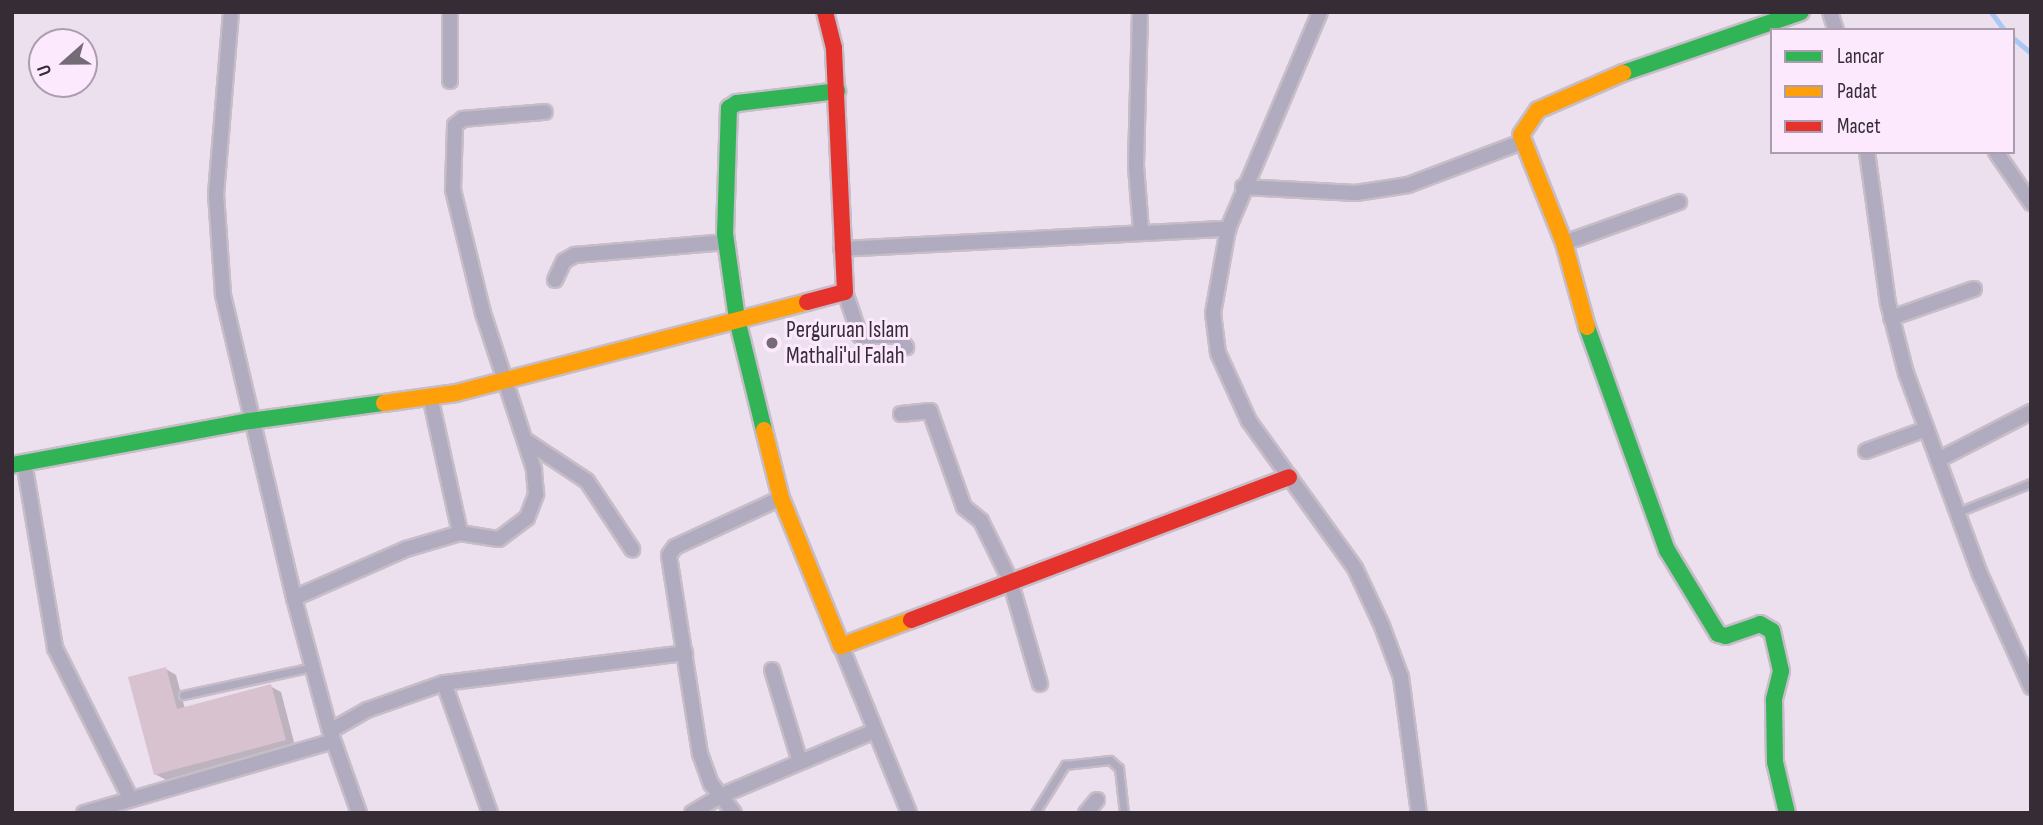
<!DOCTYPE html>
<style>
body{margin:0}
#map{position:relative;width:2043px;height:825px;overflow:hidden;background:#ede0ee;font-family:"Sofia Sans Condensed",sans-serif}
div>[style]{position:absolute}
.shadow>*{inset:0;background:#0003}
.stream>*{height:5px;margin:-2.5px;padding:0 2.5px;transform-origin:2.5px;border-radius:2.5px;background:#a9c8f3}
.building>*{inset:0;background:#d9c2d0}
.roads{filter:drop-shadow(2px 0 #c7bdc8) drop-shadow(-2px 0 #c7bdc8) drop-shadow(0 2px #c7bdc8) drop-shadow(0 -2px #c7bdc8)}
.lane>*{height:7px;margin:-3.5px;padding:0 3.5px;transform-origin:3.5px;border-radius:3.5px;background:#b0abbe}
.street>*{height:14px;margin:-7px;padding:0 7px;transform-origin:7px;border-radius:7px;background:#b0abbe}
.fast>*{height:16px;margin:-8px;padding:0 8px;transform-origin:8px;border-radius:8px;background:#30b455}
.slow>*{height:16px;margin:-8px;padding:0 8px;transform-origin:8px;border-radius:8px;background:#ff9f0a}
.jam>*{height:16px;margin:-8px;padding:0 8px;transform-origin:8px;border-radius:8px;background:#e5322d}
.dots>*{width:19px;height:19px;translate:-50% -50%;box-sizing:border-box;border:4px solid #fce9fe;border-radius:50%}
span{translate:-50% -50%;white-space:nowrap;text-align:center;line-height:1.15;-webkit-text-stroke:6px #fce9fe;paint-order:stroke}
.poi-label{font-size:23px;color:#352c36}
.left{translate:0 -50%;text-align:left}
.frame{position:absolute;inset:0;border:14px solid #352c36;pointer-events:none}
.legend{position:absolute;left:1770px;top:28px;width:245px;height:126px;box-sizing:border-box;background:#fce9fe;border:2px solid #ac9dae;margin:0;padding:9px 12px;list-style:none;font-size:21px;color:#352c36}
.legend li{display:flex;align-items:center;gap:14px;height:35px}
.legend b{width:35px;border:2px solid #ac9dae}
.north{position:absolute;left:28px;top:28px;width:70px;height:70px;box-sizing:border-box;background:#fce9fe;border:2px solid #ac9dae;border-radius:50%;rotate:249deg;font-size:19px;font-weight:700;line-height:28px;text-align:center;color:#352c36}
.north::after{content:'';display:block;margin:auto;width:24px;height:32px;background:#756b76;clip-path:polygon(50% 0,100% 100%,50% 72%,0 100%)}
</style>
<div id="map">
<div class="shadow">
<i style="clip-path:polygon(166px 669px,176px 675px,185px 709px,270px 686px,281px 692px,295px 746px,166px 780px,155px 774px)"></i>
</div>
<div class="stream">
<i style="left:1991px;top:12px;width:22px;rotate:54deg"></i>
<i style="left:2013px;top:38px;width:23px;rotate:40deg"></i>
</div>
<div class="building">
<i style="clip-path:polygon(166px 667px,177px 709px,271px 684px,286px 740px,154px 775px,128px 677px)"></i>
</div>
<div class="roads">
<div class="lane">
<i style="left:1958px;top:512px;width:79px;rotate:-21.7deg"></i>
<i style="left:183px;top:695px;width:132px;rotate:-12.2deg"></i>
<i style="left:1035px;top:813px;width:57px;rotate:-58deg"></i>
<i style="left:1065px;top:765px;width:45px;rotate:-6.3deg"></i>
<i style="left:1110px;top:760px;width:12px;rotate:42deg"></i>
<i style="left:1119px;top:768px;width:45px;rotate:83.7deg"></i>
</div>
<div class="street">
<i style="left:231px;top:12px;width:183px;rotate:94.7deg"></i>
<i style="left:216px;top:194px;width:101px;rotate:86deg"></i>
<i style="left:223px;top:295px;width:311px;rotate:76.8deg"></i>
<i style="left:294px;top:598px;width:138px;rotate:74.9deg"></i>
<i style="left:330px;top:731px;width:87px;rotate:70.5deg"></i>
<i style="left:1140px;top:12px;width:154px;rotate:91.5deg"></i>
<i style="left:1136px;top:166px;width:65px;rotate:85.6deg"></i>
<i style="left:1320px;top:12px;width:236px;rotate:113deg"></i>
<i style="left:1228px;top:229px;width:85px;rotate:100.1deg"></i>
<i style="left:1213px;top:313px;width:40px;rotate:82.9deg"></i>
<i style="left:1218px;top:353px;width:75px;rotate:65.5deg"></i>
<i style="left:1249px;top:421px;width:181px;rotate:54.2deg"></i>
<i style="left:1355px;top:568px;width:64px;rotate:65deg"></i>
<i style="left:1382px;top:626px;width:54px;rotate:69.6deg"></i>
<i style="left:1401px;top:677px;width:137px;rotate:82.5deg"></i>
<i style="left:1830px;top:12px;width:19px;rotate:72deg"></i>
<i style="left:450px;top:81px;width:69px;rotate:-90deg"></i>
<i style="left:1867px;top:152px;width:152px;rotate:82.1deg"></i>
<i style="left:1888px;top:303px;width:72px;rotate:75.6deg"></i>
<i style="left:1906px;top:373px;width:214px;rotate:69.8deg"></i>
<i style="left:1980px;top:574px;width:124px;rotate:65.7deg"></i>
<i style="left:1996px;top:152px;width:62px;rotate:55.5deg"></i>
<i style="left:1243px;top:187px;width:113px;rotate:3deg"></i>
<i style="left:1356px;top:193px;width:53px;rotate:-8.7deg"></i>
<i style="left:1408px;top:185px;width:122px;rotate:-20.7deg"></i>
<i style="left:1564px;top:243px;width:122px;rotate:-19.6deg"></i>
<i style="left:841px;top:249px;width:388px;rotate:-3deg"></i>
<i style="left:555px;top:280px;width:21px;rotate:-65deg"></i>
<i style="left:564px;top:261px;width:13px;rotate:-29deg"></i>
<i style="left:575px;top:255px;width:152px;rotate:-4.9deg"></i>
<i style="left:845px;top:292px;width:46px;rotate:71.2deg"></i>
<i style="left:860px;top:336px;width:38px"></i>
<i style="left:898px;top:336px;width:14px;rotate:54deg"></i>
<i style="left:1891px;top:318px;width:88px;rotate:-19.3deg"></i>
<i style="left:430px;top:396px;width:140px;rotate:77.6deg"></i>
<i style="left:901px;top:414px;width:29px;rotate:-6deg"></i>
<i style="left:930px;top:411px;width:102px;rotate:70.5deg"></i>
<i style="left:964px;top:507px;width:22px;rotate:39deg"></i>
<i style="left:981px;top:521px;width:66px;rotate:63.8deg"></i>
<i style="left:1010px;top:580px;width:108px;rotate:73.9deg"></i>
<i style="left:525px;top:440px;width:74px;rotate:33.5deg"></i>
<i style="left:587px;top:481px;width:82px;rotate:56.5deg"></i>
<i style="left:1866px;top:451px;width:64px;rotate:-20.1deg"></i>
<i style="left:1938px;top:460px;width:105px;rotate:-27.3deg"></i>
<i style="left:24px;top:462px;width:189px;rotate:80.5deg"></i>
<i style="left:55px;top:648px;width:168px;rotate:63.4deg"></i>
<i style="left:294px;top:598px;width:122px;rotate:-23.6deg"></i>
<i style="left:406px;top:549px;width:56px;rotate:-16.5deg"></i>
<i style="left:460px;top:533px;width:39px;rotate:9deg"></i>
<i style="left:499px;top:539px;width:35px;rotate:-37deg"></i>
<i style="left:527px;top:518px;width:26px;rotate:-69deg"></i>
<i style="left:536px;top:494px;width:25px;rotate:-95deg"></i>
<i style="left:534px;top:469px;width:164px;rotate:-108.1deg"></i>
<i style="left:483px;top:313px;width:127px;rotate:-103.7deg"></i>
<i style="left:453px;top:190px;width:65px;rotate:-88.2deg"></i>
<i style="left:455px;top:125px;width:10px;rotate:-37deg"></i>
<i style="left:463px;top:119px;width:82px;rotate:-4.9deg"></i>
<i style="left:841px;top:646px;width:180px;rotate:67.8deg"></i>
<i style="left:772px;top:670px;width:96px;rotate:73.1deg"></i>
<i style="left:444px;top:683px;width:138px;rotate:70.5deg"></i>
<i style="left:330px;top:731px;width:43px;rotate:-29.6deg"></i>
<i style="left:367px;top:710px;width:82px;rotate:-19.3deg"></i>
<i style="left:444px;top:683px;width:243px;rotate:-7.1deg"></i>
<i style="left:84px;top:813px;width:259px;rotate:-16.1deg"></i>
<i style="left:692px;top:813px;width:33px;rotate:-31deg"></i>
<i style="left:720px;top:796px;width:165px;rotate:-22.8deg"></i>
<i style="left:734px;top:813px;width:37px;rotate:-128deg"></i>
<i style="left:711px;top:784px;width:32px;rotate:-110deg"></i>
<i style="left:700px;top:754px;width:201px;rotate:-98.9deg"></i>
<i style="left:669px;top:555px;width:10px;rotate:-53deg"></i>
<i style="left:675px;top:547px;width:117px;rotate:-24.8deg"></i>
<i style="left:1086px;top:813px;width:17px;rotate:-50deg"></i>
</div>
<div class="fast">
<i style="left:1623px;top:73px;width:188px;rotate:-18.9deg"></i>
<i style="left:1587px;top:327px;width:237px;rotate:70.3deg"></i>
<i style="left:1667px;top:550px;width:98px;rotate:58.7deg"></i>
<i style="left:1718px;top:634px;width:8px;rotate:14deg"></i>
<i style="left:1726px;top:636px;width:36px;rotate:-19deg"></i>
<i style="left:1760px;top:624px;width:14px;rotate:30deg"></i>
<i style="left:1772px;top:631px;width:41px;rotate:77.3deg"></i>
<i style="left:1781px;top:671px;width:30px;rotate:104deg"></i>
<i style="left:1774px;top:700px;width:62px;rotate:89.1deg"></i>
<i style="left:1775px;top:762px;width:52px;rotate:76.8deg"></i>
<i style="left:764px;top:430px;width:114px;rotate:-103.7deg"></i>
<i style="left:737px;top:319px;width:86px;rotate:-98deg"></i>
<i style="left:725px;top:234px;width:126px;rotate:-88.2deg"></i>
<i style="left:729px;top:108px;width:9px;rotate:-32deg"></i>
<i style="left:737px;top:103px;width:101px;rotate:-6.8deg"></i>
<i style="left:12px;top:465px;width:242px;rotate:-10.5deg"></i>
<i style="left:250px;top:421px;width:135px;rotate:-7.7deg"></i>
</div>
<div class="slow">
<i style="left:1587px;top:327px;width:87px;rotate:-105.3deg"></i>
<i style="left:1564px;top:243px;width:116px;rotate:-111.7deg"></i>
<i style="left:1521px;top:135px;width:30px;rotate:-56deg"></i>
<i style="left:1538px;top:110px;width:93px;rotate:-23.5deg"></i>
<i style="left:384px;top:403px;width:73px;rotate:-7.9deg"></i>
<i style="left:456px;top:393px;width:363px;rotate:-14.5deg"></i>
<i style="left:764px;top:430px;width:70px;rotate:76deg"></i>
<i style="left:781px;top:498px;width:160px;rotate:67.9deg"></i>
<i style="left:841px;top:646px;width:75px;rotate:-20.4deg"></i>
</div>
<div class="jam">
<i style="left:807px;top:302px;width:39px;rotate:-15deg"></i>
<i style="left:845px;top:292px;width:244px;rotate:-92.6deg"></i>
<i style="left:834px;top:48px;width:37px;rotate:-104deg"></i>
<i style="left:911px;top:620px;width:404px;rotate:-20.7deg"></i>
</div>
</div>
<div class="dots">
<i style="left:772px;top:343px;background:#756b76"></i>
</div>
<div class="poi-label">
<span class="left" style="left:786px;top:343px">Perguruan Islam<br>Mathali'ul Falah</span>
</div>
<div class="frame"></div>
<ul class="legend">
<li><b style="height:9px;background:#30b455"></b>Lancar</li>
<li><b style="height:9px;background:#ff9f0a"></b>Padat</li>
<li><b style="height:9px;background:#e5322d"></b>Macet</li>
</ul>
<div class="north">U</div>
</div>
